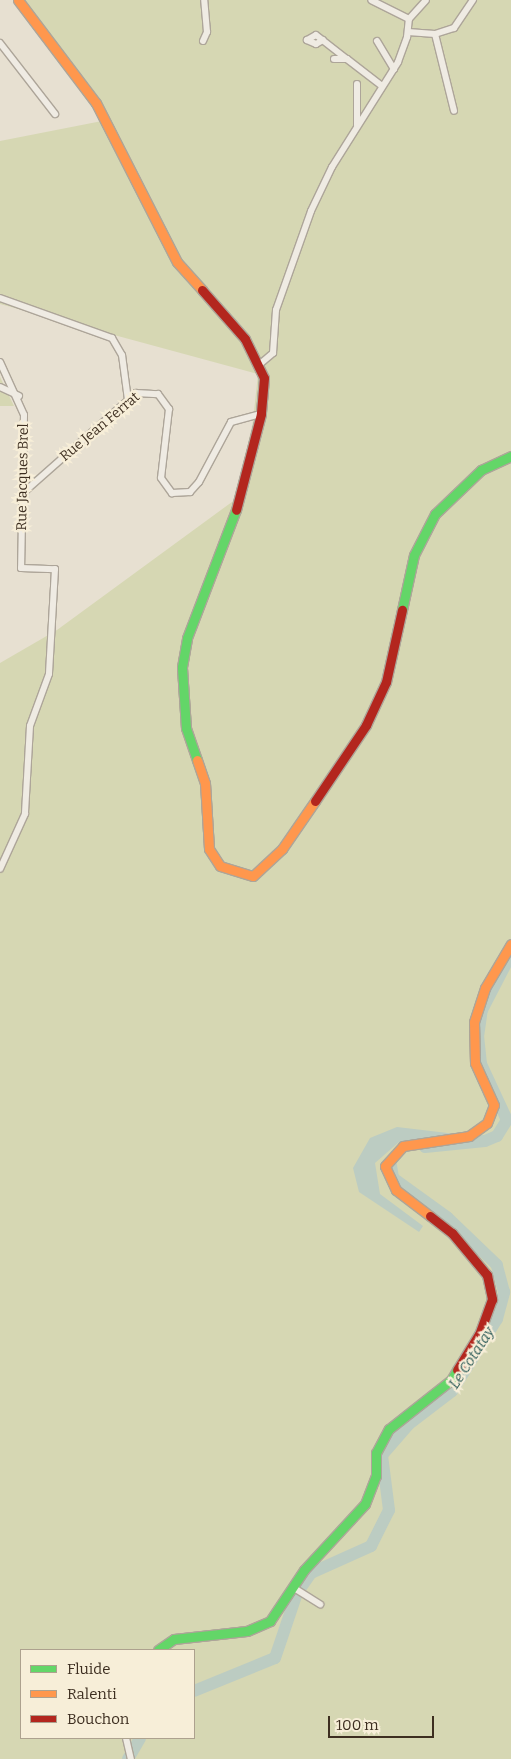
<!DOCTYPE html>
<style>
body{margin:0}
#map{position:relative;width:511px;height:1759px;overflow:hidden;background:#e7e0d1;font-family:Bitter,serif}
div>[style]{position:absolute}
.green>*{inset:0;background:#d6d7b3}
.water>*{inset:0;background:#bcccc2}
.river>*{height:12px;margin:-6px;padding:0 6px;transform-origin:6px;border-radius:6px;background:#bcccc2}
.roads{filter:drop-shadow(1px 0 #ada599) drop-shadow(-1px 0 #ada599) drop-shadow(0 1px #ada599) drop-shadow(0 -1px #ada599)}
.street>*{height:6px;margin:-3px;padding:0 3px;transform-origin:3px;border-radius:3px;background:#efebe3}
.fast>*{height:9px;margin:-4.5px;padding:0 4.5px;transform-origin:4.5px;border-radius:4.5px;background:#63d668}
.slow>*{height:9px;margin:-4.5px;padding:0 4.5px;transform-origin:4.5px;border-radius:4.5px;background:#ff974d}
.jam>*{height:9px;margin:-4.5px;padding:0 4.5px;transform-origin:4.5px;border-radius:4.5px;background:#b3261e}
span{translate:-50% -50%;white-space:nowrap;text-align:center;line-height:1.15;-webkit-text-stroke:4.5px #f7eed8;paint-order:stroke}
.street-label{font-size:14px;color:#3d2e20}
.water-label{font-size:15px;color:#2f5d5a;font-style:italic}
.legend{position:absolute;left:20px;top:1649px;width:175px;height:90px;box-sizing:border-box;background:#f7eed8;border:1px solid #ada18e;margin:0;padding:6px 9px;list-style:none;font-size:15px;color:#3d2e20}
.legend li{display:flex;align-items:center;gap:10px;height:25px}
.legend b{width:25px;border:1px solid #ada18e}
.scale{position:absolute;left:328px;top:1716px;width:106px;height:22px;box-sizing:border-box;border:2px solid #3d2e20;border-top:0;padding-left:6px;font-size:15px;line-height:18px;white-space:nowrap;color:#3d2e20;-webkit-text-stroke:4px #f7eed8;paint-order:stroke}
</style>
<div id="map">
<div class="green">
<i style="clip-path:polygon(evenodd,14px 0,511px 0,511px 1759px,0 1759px,0 663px,57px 630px,236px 499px,253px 421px,258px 374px,0 304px,0 141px,102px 121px,14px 0,21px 1650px,194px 1650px,194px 1738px,21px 1738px,21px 1650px)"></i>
<i style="clip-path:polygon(0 377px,14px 406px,0 406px)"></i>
</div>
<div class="water">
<i style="clip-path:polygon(397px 1127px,456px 1134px,399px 1142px,375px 1163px,380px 1194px,423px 1226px,419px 1232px,359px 1192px,353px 1168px,370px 1138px)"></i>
</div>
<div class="river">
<i style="left:425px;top:1147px;width:60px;rotate:-5.7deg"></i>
<i style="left:485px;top:1141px;width:13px;rotate:-23deg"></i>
<i style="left:497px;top:1136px;width:19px;rotate:-58deg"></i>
<i style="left:507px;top:1120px;width:62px;rotate:-114.9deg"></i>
<i style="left:481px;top:1064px;width:27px;rotate:-96deg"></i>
<i style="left:478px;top:1037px;width:27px;rotate:-82deg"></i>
<i style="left:482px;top:1010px;width:63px;rotate:-62.6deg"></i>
<i style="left:194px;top:1691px;width:87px;rotate:-22.2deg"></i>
<i style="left:275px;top:1658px;width:69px;rotate:-71.3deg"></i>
<i style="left:297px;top:1593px;width:24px;rotate:-55deg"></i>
<i style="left:311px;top:1573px;width:66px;rotate:-24.2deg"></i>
<i style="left:371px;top:1546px;width:40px;rotate:-63.4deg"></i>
<i style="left:389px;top:1510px;width:55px;rotate:-97.3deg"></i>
<i style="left:382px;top:1455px;width:41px;rotate:-48.9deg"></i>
<i style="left:409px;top:1424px;width:54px;rotate:-37.5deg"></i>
<i style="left:452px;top:1391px;width:85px;rotate:-58deg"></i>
<i style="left:497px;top:1319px;width:28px;rotate:-75deg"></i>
<i style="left:504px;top:1292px;width:28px;rotate:-105deg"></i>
<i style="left:497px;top:1265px;width:69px;rotate:-136.2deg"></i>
<i style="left:447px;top:1217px;width:67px;rotate:-144.2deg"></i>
<i style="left:393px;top:1178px;width:13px;rotate:-99deg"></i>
<i style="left:128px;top:1759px;width:24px;rotate:-60deg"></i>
</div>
<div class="roads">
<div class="street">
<i style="left:409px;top:19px;width:25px;rotate:-48deg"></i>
<i style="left:408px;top:32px;width:27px;rotate:4deg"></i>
<i style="left:435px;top:34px;width:20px;rotate:-18deg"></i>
<i style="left:454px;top:28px;width:34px;rotate:-56deg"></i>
<i style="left:435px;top:34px;width:79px;rotate:76.1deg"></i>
<i style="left:323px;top:40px;width:8px;rotate:150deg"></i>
<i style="left:316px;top:44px;width:10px;rotate:-156deg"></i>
<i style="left:307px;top:40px;width:10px;rotate:-29deg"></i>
<i style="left:316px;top:35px;width:39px;rotate:38deg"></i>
<i style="left:347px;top:59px;width:44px;rotate:37.6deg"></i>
<i style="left:203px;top:41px;width:10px;rotate:-66deg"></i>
<i style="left:207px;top:32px;width:32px;rotate:-95deg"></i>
<i style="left:377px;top:41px;width:33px;rotate:59deg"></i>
<i style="left:0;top:43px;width:90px;rotate:52.2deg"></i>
<i style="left:334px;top:59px;width:13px"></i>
<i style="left:357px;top:84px;width:41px;rotate:90deg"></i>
<i style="left:0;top:298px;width:119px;rotate:19.7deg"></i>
<i style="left:112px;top:338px;width:20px;rotate:60deg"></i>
<i style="left:122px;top:355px;width:45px;rotate:82.4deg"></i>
<i style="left:0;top:362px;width:58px;rotate:65.6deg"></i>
<i style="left:24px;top:415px;width:153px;rotate:91.1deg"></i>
<i style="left:21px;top:568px;width:34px;rotate:2deg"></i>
<i style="left:55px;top:569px;width:105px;rotate:93.3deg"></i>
<i style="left:49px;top:674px;width:55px;rotate:110.1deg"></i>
<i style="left:30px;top:726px;width:88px;rotate:93.3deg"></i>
<i style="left:25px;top:814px;width:60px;rotate:114.4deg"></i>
<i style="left:260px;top:364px;width:17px;rotate:-40deg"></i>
<i style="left:273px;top:353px;width:43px;rotate:-86deg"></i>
<i style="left:276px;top:310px;width:105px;rotate:-70.5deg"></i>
<i style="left:311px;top:211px;width:49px;rotate:-64.5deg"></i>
<i style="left:332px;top:167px;width:124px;rotate:-57.8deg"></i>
<i style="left:398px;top:62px;width:27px;rotate:-70deg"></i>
<i style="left:407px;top:37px;width:18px;rotate:-84deg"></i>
<i style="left:409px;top:19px;width:42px;rotate:-153.4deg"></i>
<i style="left:0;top:387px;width:21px;rotate:25deg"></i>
<i style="left:23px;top:493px;width:151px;rotate:-41.5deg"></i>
<i style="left:136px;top:393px;width:22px;rotate:3deg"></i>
<i style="left:158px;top:394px;width:19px;rotate:54deg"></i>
<i style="left:169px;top:409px;width:69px;rotate:96.6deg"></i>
<i style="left:161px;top:478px;width:19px;rotate:54deg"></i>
<i style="left:172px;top:493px;width:18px;rotate:-3deg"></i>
<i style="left:190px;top:492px;width:13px;rotate:-48deg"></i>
<i style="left:199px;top:482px;width:68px;rotate:-61.9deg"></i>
<i style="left:231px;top:422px;width:31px;rotate:-15deg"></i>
<i style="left:294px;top:1588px;width:31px;rotate:32deg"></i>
<i style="left:126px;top:1738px;width:22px;rotate:77deg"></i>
</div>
<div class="fast">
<i style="left:402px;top:610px;width:56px;rotate:-77.7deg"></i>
<i style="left:414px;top:555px;width:46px;rotate:-62.9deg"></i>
<i style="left:435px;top:514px;width:64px;rotate:-43.7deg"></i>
<i style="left:481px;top:470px;width:33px;rotate:-25deg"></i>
<i style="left:197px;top:760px;width:34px;rotate:-109deg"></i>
<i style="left:186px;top:728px;width:61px;rotate:-93.8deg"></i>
<i style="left:182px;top:667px;width:29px;rotate:-80deg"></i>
<i style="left:187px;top:638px;width:137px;rotate:-69.1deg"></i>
<i style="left:158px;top:1650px;width:19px;rotate:-35deg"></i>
<i style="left:174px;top:1639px;width:73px;rotate:-6.3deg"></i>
<i style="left:247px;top:1631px;width:25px;rotate:-23deg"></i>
<i style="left:270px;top:1621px;width:61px;rotate:-56.3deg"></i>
<i style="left:304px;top:1570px;width:90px;rotate:-47.3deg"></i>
<i style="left:365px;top:1504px;width:30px;rotate:-69deg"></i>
<i style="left:376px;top:1476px;width:23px;rotate:-90deg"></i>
<i style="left:376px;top:1453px;width:27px;rotate:-62deg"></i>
<i style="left:389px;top:1429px;width:79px;rotate:-38.3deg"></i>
<i style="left:451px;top:1380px;width:12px;rotate:-59deg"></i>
</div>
<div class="slow">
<i style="left:18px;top:0;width:129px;rotate:52.9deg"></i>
<i style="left:96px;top:103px;width:178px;rotate:63deg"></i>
<i style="left:177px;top:262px;width:38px;rotate:48deg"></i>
<i style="left:197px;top:760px;width:24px;rotate:71deg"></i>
<i style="left:205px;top:783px;width:66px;rotate:86.5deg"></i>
<i style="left:209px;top:849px;width:20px;rotate:57deg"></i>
<i style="left:220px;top:866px;width:34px;rotate:17deg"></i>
<i style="left:253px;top:876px;width:40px;rotate:-43deg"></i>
<i style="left:282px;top:849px;width:58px;rotate:-55.5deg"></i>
<i style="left:430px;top:1216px;width:43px;rotate:-142.6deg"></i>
<i style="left:396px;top:1190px;width:26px;rotate:-115deg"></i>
<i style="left:385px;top:1166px;width:27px;rotate:-48deg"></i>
<i style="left:403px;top:1146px;width:67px;rotate:-8.6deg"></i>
<i style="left:469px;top:1136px;width:22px;rotate:-36deg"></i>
<i style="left:487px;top:1123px;width:19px;rotate:-69deg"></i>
<i style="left:494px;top:1105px;width:46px;rotate:-114.3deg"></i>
<i style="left:475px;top:1063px;width:41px;rotate:-91.4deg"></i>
<i style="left:474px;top:1022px;width:36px;rotate:-72deg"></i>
<i style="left:485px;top:988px;width:51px;rotate:-59.4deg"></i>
</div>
<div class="jam">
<i style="left:202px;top:290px;width:65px;rotate:48.7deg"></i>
<i style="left:245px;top:339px;width:43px;rotate:64deg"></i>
<i style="left:264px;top:378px;width:36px;rotate:95deg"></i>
<i style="left:261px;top:414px;width:99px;rotate:104.6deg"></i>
<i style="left:315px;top:801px;width:92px;rotate:-56.1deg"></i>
<i style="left:366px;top:725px;width:47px;rotate:-65.1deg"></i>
<i style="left:386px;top:682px;width:74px;rotate:-77.5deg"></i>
<i style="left:430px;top:1216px;width:28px;rotate:38deg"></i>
<i style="left:452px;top:1233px;width:55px;rotate:50.2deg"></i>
<i style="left:487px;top:1275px;width:25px;rotate:78deg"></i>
<i style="left:492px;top:1299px;width:37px;rotate:110deg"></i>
<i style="left:479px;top:1334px;width:42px;rotate:121.4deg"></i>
</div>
</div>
<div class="street-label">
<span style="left:100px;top:427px;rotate:-40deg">Rue Jean Ferrat</span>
<span style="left:23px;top:477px;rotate:-89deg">Rue Jacques Brel</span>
</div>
<div class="water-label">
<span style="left:472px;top:1358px;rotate:-57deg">Le Cotatay</span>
</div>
<ul class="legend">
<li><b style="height:6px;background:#63d668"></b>Fluide</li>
<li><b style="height:6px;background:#ff974d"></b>Ralenti</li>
<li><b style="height:6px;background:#b3261e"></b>Bouchon</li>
</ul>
<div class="scale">100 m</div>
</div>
